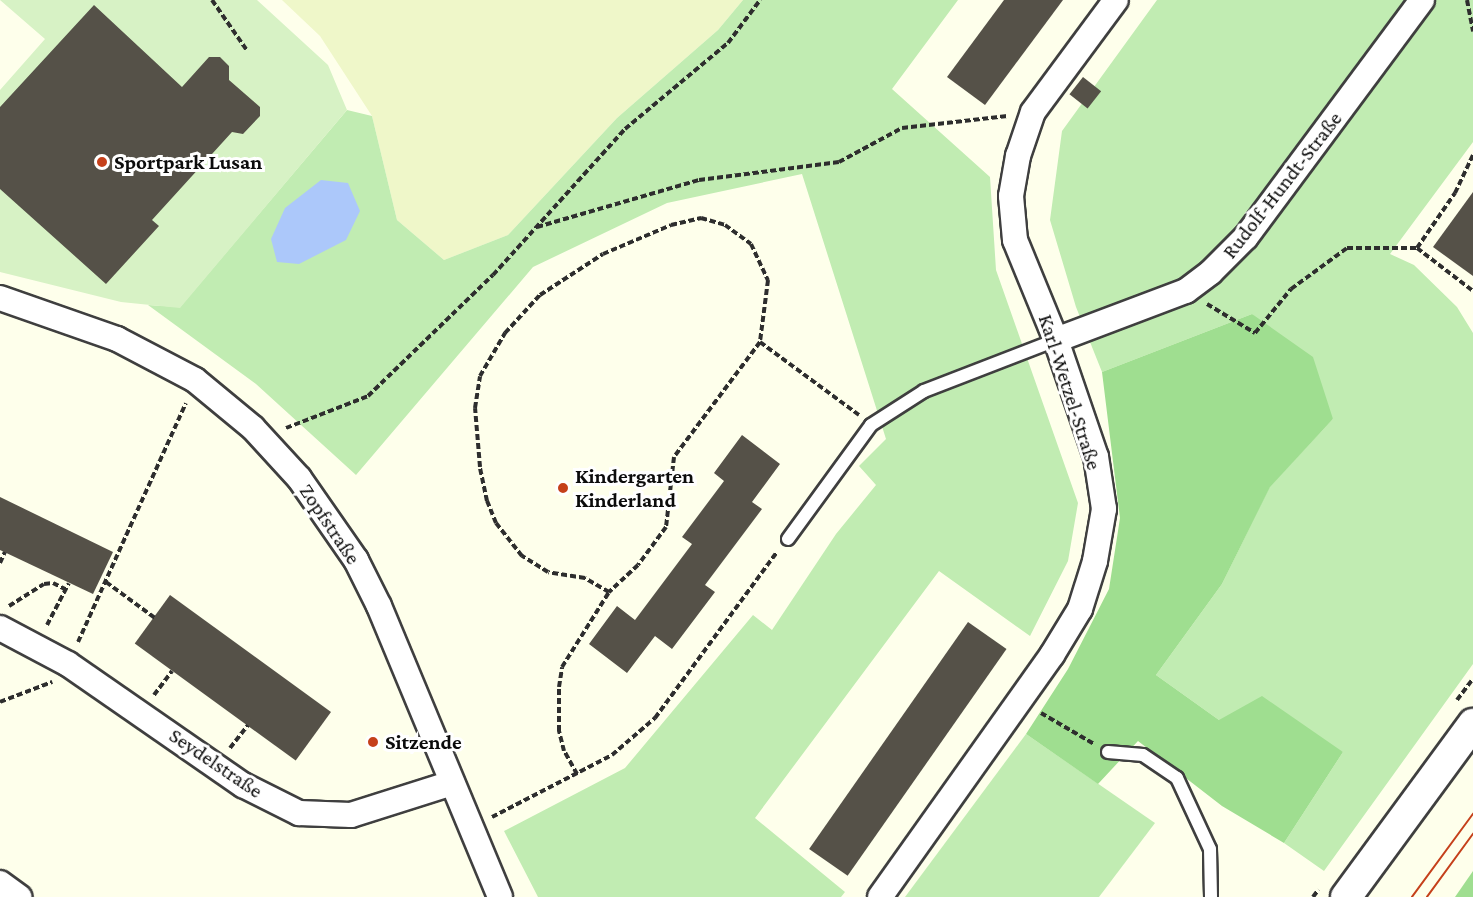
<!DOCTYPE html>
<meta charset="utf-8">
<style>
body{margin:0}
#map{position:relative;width:1473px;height:897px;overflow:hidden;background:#feffeb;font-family:"Crimson Pro",serif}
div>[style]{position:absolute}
.farmland>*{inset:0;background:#eff7c9}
.green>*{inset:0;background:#c1ecb2}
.forest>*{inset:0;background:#9fde90}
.pitch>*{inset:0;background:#d7f2c5}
.water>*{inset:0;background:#acc8fa}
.building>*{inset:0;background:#555148;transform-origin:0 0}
.path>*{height:4px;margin-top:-2px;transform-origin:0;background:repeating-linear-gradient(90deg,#2e2e2e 0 6px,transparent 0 9px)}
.roads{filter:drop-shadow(2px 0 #3f3f3f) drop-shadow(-2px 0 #3f3f3f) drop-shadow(0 2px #3f3f3f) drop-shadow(0 -2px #3f3f3f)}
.service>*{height:12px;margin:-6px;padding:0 6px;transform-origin:6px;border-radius:6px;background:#fff}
.minor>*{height:24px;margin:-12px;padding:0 12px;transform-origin:12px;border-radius:12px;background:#fff}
.tertiary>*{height:30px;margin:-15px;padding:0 15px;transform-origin:15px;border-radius:15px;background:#fff}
.tram>*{height:1.5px;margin:-0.75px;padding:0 0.75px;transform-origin:0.75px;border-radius:0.75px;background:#c5401b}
.dots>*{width:16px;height:16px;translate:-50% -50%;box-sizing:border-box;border:3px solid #fff;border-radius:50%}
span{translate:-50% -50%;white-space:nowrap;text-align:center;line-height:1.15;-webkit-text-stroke:6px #fff;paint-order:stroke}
.poi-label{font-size:21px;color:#0c0c0c;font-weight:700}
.left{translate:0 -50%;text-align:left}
.street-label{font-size:21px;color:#0c0c0c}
</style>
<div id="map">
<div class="farmland">
<i style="clip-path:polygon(282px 0,743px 0,718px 30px,617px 118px,508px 235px,444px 260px,397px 220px,372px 116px,320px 36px)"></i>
</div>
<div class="green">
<i style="clip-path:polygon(743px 0,958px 0,892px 89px,990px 177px,996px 270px,1078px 503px,1068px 561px,1030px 636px,939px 571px,755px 818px,845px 892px,841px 897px,538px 897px,504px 831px,625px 768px,753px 615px,772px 630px,836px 534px,876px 485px,859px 466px,886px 439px,802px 174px,667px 203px,533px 267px,356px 475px,256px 384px,148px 305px,180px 307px,347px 110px,372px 116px,397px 220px,444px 260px,508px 235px,617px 118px,718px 30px)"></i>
<i style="clip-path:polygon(1157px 0,1473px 0,1473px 142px,1390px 254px,1414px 265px,1457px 307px,1473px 333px,1473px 664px,1324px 871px,1284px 843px,1343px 752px,1219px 720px,1156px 675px,1222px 584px,1270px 486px,1333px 419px,1252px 314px,1102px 372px,1076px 307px,1050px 220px,1062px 131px)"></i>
<i style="clip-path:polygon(1026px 734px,1155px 823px,1099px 897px,905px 897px)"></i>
</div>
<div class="forest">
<i style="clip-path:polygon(1252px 314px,1313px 357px,1333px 419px,1270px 487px,1222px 584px,1156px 675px,1219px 720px,1262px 696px,1343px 752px,1284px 843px,1222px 806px,1138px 741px,1098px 784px,1026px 734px,1068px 669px,1109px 589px,1120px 518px,1102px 372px)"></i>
<i style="clip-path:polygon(1473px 871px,1473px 897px,1455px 897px)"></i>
</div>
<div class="pitch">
<i style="clip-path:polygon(0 0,257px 0,328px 65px,347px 110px,180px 308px,121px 302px,0 272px,0 90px,45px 39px)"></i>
</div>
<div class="water">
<i style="clip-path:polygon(321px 180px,348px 183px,360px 211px,346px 240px,299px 264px,277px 262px,271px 239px,285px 208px)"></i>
</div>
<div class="building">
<i style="clip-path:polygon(1004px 0,1063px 0,985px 105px,947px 77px)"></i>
<i style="clip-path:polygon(94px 5px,182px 87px,209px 57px,220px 57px,229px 66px,229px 80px,260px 107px,260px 116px,243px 134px,232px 132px,152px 220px,159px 226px,106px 284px,0 189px,0 107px)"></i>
<i style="left:1083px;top:77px;width:23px;height:22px;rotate:38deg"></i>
<i style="clip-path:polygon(1473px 192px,1473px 276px,1433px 247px)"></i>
<i style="clip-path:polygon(742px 435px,780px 464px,752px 502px,762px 509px,705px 585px,715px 592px,672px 649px,655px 636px,627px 673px,589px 644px,617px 606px,635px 620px,692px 544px,682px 537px,724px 481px,714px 473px)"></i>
<i style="clip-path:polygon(0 497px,113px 552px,93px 594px,0 550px)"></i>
<i style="left:170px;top:595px;width:199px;height:60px;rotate:36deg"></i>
<i style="left:968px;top:622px;width:47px;height:277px;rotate:35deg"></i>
</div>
<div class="path">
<i style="left:212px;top:0;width:60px;rotate:55.2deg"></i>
<i style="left:1467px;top:0;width:32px;rotate:79deg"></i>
<i style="left:537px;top:227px;width:169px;rotate:-16.2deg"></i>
<i style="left:699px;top:180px;width:141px;rotate:-7.3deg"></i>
<i style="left:839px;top:162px;width:72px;rotate:-28.4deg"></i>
<i style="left:902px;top:128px;width:106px;rotate:-6.5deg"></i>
<i style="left:1417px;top:248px;width:67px;rotate:-55.4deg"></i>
<i style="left:1455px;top:193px;width:42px;rotate:-64.7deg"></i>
<i style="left:1207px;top:304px;width:56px;rotate:31.1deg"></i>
<i style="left:1255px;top:333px;width:57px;rotate:-50.7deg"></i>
<i style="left:1291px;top:289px;width:69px;rotate:-36.2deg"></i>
<i style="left:1347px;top:248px;width:70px"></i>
<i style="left:1417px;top:248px;width:71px;rotate:37.5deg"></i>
<i style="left:760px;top:342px;width:123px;rotate:36.4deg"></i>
<i style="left:286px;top:428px;width:88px;rotate:-21.3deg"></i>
<i style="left:368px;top:396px;width:174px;rotate:-44.1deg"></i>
<i style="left:493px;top:275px;width:197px;rotate:-47.9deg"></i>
<i style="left:625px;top:129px;width:134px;rotate:-39.9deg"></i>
<i style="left:728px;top:43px;width:54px;rotate:-53.3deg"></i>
<i style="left:0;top:563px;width:12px;rotate:-66deg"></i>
<i style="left:106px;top:582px;width:61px;rotate:36.3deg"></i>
<i style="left:9px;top:606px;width:41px;rotate:-32.2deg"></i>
<i style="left:44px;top:584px;width:9px;rotate:-6deg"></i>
<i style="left:53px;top:583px;width:13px;rotate:27deg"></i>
<i style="left:47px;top:625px;width:47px;rotate:-62.4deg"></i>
<i style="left:78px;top:642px;width:262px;rotate:-65.7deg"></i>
<i style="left:154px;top:695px;width:30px;rotate:-53deg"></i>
<i style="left:1457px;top:700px;width:26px;rotate:-53deg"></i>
<i style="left:0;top:702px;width:56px;rotate:-21deg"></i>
<i style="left:1041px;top:713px;width:61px;rotate:30.3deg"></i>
<i style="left:230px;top:748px;width:29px;rotate:-52deg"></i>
<i style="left:577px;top:774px;width:26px;rotate:-119deg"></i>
<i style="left:564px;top:751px;width:21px;rotate:-104deg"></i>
<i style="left:559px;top:731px;width:44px;rotate:-90deg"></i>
<i style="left:559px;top:687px;width:20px;rotate:-81deg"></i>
<i style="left:562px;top:667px;width:89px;rotate:-57.9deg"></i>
<i style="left:609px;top:592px;width:28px;rotate:-150deg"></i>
<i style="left:585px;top:578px;width:37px;rotate:-171deg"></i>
<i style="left:548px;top:572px;width:31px;rotate:-148deg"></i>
<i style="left:522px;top:556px;width:42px;rotate:-128.2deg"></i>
<i style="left:496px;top:523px;width:24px;rotate:-112deg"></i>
<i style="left:487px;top:501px;width:35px;rotate:-102deg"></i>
<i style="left:480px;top:467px;width:59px;rotate:-94.8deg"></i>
<i style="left:475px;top:408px;width:32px;rotate:-81deg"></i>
<i style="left:480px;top:376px;width:50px;rotate:-59.8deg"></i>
<i style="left:505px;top:333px;width:52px;rotate:-47.4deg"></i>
<i style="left:540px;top:295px;width:75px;rotate:-33.1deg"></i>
<i style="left:603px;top:254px;width:74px;rotate:-23.1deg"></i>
<i style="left:671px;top:225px;width:31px;rotate:-13deg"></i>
<i style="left:701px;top:218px;width:25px;rotate:16deg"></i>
<i style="left:725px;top:225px;width:32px;rotate:36deg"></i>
<i style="left:751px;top:244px;width:40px;rotate:65deg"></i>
<i style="left:768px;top:280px;width:63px;rotate:97.4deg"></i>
<i style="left:760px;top:342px;width:144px;rotate:126.8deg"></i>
<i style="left:674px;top:457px;width:70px;rotate:96.5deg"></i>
<i style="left:666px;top:527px;width:47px;rotate:126.4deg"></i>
<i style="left:638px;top:565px;width:40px;rotate:137deg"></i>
<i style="left:492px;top:817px;width:135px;rotate:-27.3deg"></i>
<i style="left:612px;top:755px;width:57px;rotate:-40.7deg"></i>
<i style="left:655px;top:718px;width:206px;rotate:-53.7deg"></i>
<i style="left:1313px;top:897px;width:9px;rotate:-54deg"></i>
</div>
<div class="roads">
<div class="service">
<i style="left:788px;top:539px;width:141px;rotate:-53.9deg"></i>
<i style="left:871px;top:425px;width:63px;rotate:-32.7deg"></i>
<i style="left:924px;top:391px;width:142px;rotate:-21.1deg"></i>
<i style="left:1108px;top:752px;width:35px;rotate:5deg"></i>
<i style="left:1143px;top:755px;width:41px;rotate:34.1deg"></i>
<i style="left:1177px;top:778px;width:78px;rotate:65.1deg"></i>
<i style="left:1210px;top:849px;width:48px;rotate:88.8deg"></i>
</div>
<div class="minor">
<i style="left:0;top:298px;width:124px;rotate:19.3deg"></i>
<i style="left:117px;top:339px;width:88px;rotate:27.7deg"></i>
<i style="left:195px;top:380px;width:75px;rotate:39.6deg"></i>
<i style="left:253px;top:428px;width:68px;rotate:47.4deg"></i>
<i style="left:299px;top:478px;width:100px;rotate:55.2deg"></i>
<i style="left:356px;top:560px;width:51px;rotate:63.4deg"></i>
<i style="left:379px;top:606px;width:315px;rotate:67.4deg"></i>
<i style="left:1056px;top:340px;width:139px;rotate:-20.7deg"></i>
<i style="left:1186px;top:291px;width:31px;rotate:-37deg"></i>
<i style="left:1211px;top:272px;width:49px;rotate:-45deg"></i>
<i style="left:1246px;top:237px;width:295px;rotate:-53.4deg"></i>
<i style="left:0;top:628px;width:77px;rotate:27.9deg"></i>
<i style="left:68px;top:664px;width:213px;rotate:34.7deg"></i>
<i style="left:243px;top:785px;width:63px;rotate:26.6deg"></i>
<i style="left:299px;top:813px;width:52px;rotate:2.2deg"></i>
<i style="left:351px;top:815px;width:106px;rotate:-17.6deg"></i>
<i style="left:0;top:883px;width:24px;rotate:36deg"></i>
<i style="left:880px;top:897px;width:297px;rotate:-54.6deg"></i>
<i style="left:1052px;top:655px;width:54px;rotate:-58.7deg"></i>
<i style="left:1080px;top:609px;width:50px;rotate:-72.6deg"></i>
<i style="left:1095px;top:561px;width:53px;rotate:-80.2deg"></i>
<i style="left:1104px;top:509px;width:53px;rotate:-98.7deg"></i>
<i style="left:1096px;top:457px;width:124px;rotate:-108.9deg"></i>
<i style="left:1056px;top:340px;width:108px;rotate:-112.3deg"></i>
<i style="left:1015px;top:240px;width:44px;rotate:-95.2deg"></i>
<i style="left:1011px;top:196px;width:41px;rotate:-80.1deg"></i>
<i style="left:1018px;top:156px;width:46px;rotate:-71.2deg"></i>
<i style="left:1033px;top:112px;width:139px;rotate:-53.5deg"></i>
</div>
<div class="tertiary">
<i style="left:1346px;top:897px;width:215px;rotate:-53.7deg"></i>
</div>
</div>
<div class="tram">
<i style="left:1412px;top:897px;width:103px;rotate:-53.7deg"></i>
<i style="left:1427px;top:897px;width:78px;rotate:-53.9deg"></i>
</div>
<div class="dots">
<i style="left:102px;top:162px;background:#c5401b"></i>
<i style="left:563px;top:488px;background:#c5401b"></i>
<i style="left:373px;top:742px;background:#c5401b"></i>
</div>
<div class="poi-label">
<span class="left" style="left:114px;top:162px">Sportpark Lusan</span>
<span class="left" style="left:575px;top:488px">Kindergarten<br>Kinderland</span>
<span class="left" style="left:385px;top:742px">Sitzende</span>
</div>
<div class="street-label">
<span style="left:1282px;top:185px;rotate:-52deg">Rudolf-Hundt-Straße</span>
<span style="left:1070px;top:392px;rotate:72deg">Karl-Wetzel-Straße</span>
<span style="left:330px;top:524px;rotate:56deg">Zopfstraße</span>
<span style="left:216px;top:763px;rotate:34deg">Seydelstraße</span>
</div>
</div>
